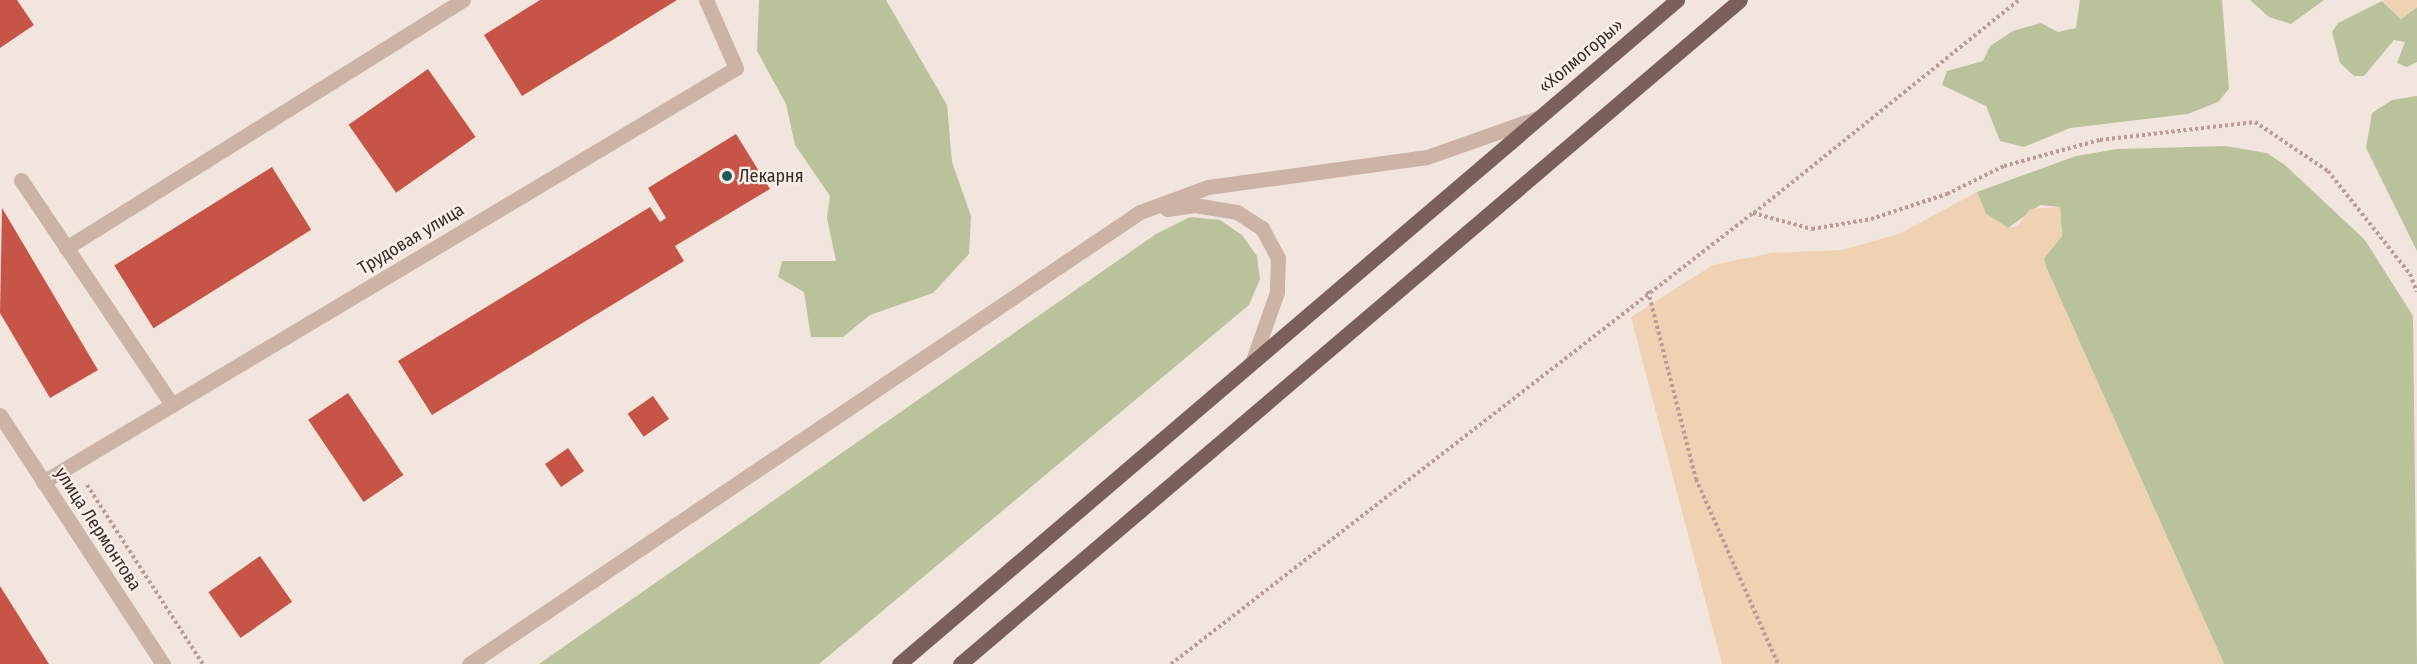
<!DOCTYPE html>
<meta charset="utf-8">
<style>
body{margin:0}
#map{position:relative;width:2417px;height:664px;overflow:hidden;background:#f2e5dd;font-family:"Fira Sans Condensed",sans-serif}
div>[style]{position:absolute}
.green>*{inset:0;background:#bac29c}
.sand>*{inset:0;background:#eed2b3}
.building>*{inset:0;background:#c65447;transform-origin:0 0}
.path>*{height:4px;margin-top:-2px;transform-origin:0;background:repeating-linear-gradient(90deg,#b79d93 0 3px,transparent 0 6px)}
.minor>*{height:15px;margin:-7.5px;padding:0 7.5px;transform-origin:7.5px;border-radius:7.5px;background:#cbb3a8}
.major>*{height:15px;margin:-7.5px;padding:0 7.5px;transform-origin:7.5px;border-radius:7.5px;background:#7a605a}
.dots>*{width:16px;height:16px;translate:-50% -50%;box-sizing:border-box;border:3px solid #faf0e9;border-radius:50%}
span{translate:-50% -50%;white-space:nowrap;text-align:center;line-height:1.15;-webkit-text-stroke:4.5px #faf0e9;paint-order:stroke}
.street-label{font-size:18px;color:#382b29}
.poi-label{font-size:18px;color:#382b29}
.left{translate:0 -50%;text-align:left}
</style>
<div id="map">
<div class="green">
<i style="clip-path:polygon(759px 0,886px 0,947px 105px,952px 162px,971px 216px,969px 254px,933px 293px,870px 315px,843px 337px,811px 337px,804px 292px,778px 277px,782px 261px,836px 261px,827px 218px,830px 196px,795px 145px,786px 104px,757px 51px)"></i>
<i style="clip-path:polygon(2080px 0,2222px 0,2229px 89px,2218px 102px,2188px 114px,2070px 128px,2024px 147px,2000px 141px,1986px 106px,1942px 85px,1947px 71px,1983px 61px,1990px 46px,2013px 31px,2041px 23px,2058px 32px,2076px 28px)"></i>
<i style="clip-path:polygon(2250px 0,2324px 0,2291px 24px,2269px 17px)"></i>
<i style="clip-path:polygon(2382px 1px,2401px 19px,2417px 7px,2417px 62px,2407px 67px,2397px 63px,2405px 42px,2394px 40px,2364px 76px,2354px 76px,2340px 63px,2332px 32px,2338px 23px)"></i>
<i style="clip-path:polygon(2417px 96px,2417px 251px,2366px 148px,2372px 113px,2392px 100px)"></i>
<i style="clip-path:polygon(2225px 146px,2267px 153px,2285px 165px,2365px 240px,2413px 316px,2417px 664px,2224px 664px,2046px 267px,2044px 258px,2062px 236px,2060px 207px,2040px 205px,2008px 228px,1986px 214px,1977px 192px,2076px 156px,2117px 149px)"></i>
<i style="clip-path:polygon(1190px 217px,1220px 220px,1242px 235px,1257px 256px,1260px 279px,1249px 305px,819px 664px,539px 664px,1156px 234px)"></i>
</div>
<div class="sand">
<i style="clip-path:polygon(2382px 0,2417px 0,2417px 7px,2401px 19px)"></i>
<i style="clip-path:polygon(1977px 192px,1986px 214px,2008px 228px,2018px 226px,2030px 209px,2060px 207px,2062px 236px,2044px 258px,2046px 267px,2224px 664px,1722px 664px,1631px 317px,1713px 265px,1771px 253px,1842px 250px,1899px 234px)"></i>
</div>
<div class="building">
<i style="clip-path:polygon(0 0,17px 0,34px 25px,0 48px)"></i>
<i style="clip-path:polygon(540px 0,677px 0,522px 96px,484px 35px)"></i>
<i style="left:428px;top:69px;width:83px;height:97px;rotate:55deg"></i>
<i style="clip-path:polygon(736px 134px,770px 189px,675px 246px,684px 261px,432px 415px,398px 361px,650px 207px,660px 222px,666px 218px,648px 188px)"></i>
<i style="left:272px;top:167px;width:74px;height:186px;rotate:58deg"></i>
<i style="clip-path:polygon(2px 208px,98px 370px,50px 398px,0 313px)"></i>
<i style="left:348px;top:393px;width:99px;height:48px;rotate:56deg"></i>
<i style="left:653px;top:396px;width:28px;height:31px;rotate:55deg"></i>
<i style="left:568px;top:448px;width:28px;height:28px;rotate:55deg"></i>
<i style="left:260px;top:556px;width:56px;height:63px;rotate:55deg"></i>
<i style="clip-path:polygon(0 586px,49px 664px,0 664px)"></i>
</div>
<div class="path">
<i style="left:1754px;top:213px;width:340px;rotate:-38.8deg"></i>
<i style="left:1648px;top:291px;width:194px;rotate:75.7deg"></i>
<i style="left:1696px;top:479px;width:202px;rotate:66.1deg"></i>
<i style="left:87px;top:485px;width:213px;rotate:57.1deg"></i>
<i style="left:1171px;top:664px;width:736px;rotate:-37.77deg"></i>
<i style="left:1753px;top:213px;width:61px;rotate:15.2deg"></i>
<i style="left:1812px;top:229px;width:60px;rotate:-9.6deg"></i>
<i style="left:1871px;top:219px;width:80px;rotate:-18.2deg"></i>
<i style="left:1947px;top:194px;width:64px;rotate:-26.2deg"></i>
<i style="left:2004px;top:166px;width:99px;rotate:-15.2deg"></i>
<i style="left:2100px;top:140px;width:156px;rotate:-6.6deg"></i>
<i style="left:2255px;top:122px;width:88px;rotate:33.9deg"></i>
<i style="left:2328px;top:171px;width:132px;rotate:51.5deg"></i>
<i style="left:2410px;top:274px;width:19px;rotate:69deg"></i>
</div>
<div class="minor">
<i style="left:21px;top:180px;width:271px;rotate:56.1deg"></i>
<i style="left:1167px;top:209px;width:28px;rotate:-8deg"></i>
<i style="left:1195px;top:205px;width:43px;rotate:9.5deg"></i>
<i style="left:1237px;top:212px;width:30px;rotate:33deg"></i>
<i style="left:1262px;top:228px;width:34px;rotate:62deg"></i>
<i style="left:1278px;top:258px;width:34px;rotate:92deg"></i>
<i style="left:1277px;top:292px;width:72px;rotate:109.4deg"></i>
<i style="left:66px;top:248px;width:468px;rotate:-32deg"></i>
<i style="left:0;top:415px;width:298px;rotate:56.8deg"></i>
<i style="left:43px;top:482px;width:807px;rotate:-30.85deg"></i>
<i style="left:736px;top:68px;width:74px;rotate:-113.8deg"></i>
<i style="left:469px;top:664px;width:809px;rotate:-33.97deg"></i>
<i style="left:1140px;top:212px;width:72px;rotate:-20.2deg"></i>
<i style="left:1208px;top:187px;width:221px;rotate:-7.8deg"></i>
<i style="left:1427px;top:157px;width:118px;rotate:-19.4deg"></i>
</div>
<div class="major">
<i style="left:899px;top:664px;width:1023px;rotate:-40.48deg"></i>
<i style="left:960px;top:664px;width:1024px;rotate:-40.41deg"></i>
</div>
<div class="dots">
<i style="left:727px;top:176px;background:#1e5a55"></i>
</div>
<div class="street-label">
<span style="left:1581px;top:56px;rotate:-40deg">«Холмогоры»</span>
<span style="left:411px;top:239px;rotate:-31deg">Трудовая улица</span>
<span style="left:98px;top:529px;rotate:57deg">улица Лермонтова</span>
</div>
<div class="poi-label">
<span class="left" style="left:739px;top:176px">Лекарня</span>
</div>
</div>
